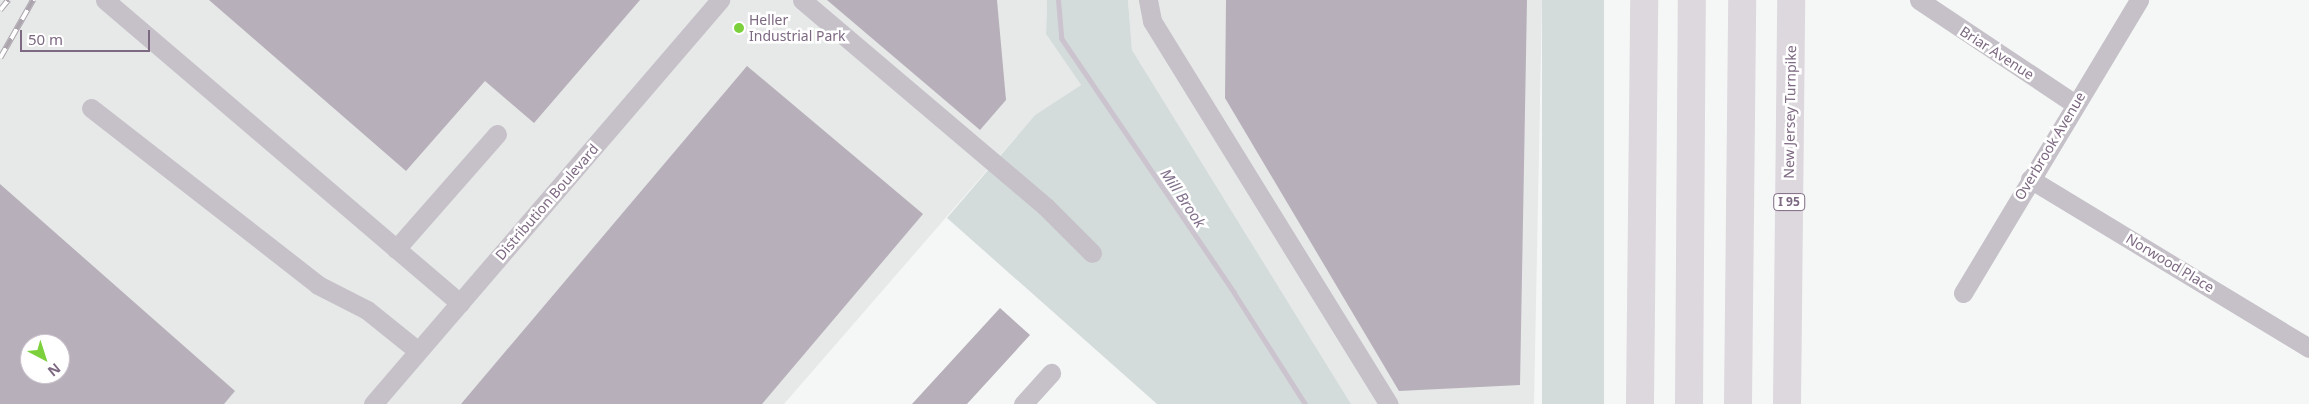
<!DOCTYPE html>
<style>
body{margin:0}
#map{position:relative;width:2309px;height:404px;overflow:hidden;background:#f5f7f6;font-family:"Noto Sans",sans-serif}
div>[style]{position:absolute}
.built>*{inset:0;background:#e7e8e8}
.green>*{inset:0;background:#d4dcdb;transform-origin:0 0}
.stream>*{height:5px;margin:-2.5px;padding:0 2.5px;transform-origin:2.5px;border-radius:2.5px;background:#cbc3ce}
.building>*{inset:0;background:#b7afba}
.minor>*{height:19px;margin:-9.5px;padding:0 9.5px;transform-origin:9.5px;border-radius:9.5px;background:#c6c1c8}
.highway>*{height:28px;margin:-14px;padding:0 14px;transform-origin:14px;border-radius:14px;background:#ddd7de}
.rail>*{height:5.5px;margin-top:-2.75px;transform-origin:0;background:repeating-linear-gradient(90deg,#fff 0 11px,#aca5ae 0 22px);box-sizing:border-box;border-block:1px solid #aca5ae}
.dots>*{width:14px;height:14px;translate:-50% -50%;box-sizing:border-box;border:2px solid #fff;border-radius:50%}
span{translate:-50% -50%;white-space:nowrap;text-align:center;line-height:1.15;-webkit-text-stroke:5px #fff;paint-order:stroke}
.shield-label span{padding:1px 4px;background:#fff;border:1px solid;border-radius:4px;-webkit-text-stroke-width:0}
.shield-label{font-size:12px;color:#7d6982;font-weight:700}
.poi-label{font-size:14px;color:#7d6982}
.left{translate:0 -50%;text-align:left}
.street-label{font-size:14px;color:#7d6982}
.water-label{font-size:15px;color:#81708b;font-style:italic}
.north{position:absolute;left:20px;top:334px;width:50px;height:50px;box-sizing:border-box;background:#fff;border:1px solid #cbc3cd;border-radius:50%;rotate:140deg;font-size:14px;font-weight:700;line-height:20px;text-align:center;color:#7d6982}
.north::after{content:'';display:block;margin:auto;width:18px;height:22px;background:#7cd03b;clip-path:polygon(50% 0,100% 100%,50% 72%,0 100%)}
.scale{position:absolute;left:20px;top:30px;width:130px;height:22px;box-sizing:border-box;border:2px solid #7d6982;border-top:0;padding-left:6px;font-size:15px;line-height:18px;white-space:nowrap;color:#7d6982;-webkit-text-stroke:4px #fff;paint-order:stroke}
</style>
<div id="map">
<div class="built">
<i style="clip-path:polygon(evenodd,0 0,1047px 0,1046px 34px,1081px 85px,1035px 115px,784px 404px,0 404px,0 0,30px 344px,60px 344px,60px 374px,30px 374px,30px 344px)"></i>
<i style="clip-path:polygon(1128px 0,1542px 0,1534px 404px,1351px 404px,1132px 50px)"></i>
</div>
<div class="green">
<i style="clip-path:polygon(1047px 0,1128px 0,1132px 50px,1351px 404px,1157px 404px,947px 218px,1035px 115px,1081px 85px,1046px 34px)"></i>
<i style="left:1542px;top:0;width:62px;height:404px"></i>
</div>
<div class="stream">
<i style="left:1058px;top:0;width:38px;rotate:85deg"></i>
<i style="left:1061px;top:38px;width:308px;rotate:55.8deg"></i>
<i style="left:1234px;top:293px;width:132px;rotate:57.4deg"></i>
</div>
<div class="building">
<i style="clip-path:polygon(209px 0,640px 0,534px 123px,485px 81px,406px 171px)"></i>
<i style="clip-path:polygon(827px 0,997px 0,1006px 100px,980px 130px)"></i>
<i style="clip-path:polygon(1226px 0,1527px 0,1520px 385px,1399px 391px,1225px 98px)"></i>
<i style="clip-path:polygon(747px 66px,923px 214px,762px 404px,461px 404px)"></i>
<i style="clip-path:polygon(evenodd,0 184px,235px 391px,224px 404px,0 404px,0 184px,30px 344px,60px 344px,60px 374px,30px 374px,30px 344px)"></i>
<i style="clip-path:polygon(1000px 308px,1030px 335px,967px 404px,912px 404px)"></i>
</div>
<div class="minor">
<i style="left:105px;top:0;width:467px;rotate:40.5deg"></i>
<i style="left:802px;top:0;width:320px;rotate:40.3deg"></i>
<i style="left:1046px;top:207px;width:65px;rotate:45deg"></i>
<i style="left:1148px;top:0;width:21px;rotate:79deg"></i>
<i style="left:1152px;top:21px;width:450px;rotate:58.3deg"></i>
<i style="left:1919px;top:0;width:187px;rotate:33.7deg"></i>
<i style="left:91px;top:108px;width:288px;rotate:37.9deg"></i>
<i style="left:318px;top:285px;width:55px;rotate:27deg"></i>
<i style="left:367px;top:310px;width:65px;rotate:38.8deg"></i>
<i style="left:2030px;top:179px;width:326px;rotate:31.2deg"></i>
<i style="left:396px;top:249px;width:153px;rotate:-48.7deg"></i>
<i style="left:1963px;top:293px;width:342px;rotate:-59deg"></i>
<i style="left:373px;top:404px;width:533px;rotate:-49.34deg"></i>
<i style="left:1023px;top:404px;width:42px;rotate:-47.9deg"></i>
</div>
<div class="highway">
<i style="left:1640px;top:404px;width:404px;rotate:-89.4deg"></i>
<i style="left:1689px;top:404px;width:404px;rotate:-89.6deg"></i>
<i style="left:1738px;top:404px;width:404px;rotate:-89.4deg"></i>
<i style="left:1787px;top:404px;width:404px;rotate:-89.4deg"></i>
</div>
<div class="rail">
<i style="left:0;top:10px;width:13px;rotate:-51deg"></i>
<i style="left:0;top:58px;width:67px;rotate:-60.4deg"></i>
</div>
<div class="dots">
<i style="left:739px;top:28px;background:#7cd03b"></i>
</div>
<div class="shield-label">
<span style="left:1789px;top:202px">I 95</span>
</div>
<div class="poi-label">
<span class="left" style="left:749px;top:28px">Heller<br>Industrial Park</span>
</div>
<div class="street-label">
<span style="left:1997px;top:53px;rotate:33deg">Briar Avenue</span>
<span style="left:1790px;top:112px;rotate:-89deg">New Jersey Turnpike</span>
<span style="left:2050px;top:146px;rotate:-59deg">Overbrook Avenue</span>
<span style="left:547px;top:202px;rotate:-49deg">Distribution Boulevard</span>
<span style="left:2170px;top:263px;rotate:31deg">Norwood Place</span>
</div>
<div class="water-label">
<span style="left:1183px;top:198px;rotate:56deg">Mill Brook</span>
</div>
<div class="north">N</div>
<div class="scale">50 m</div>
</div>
